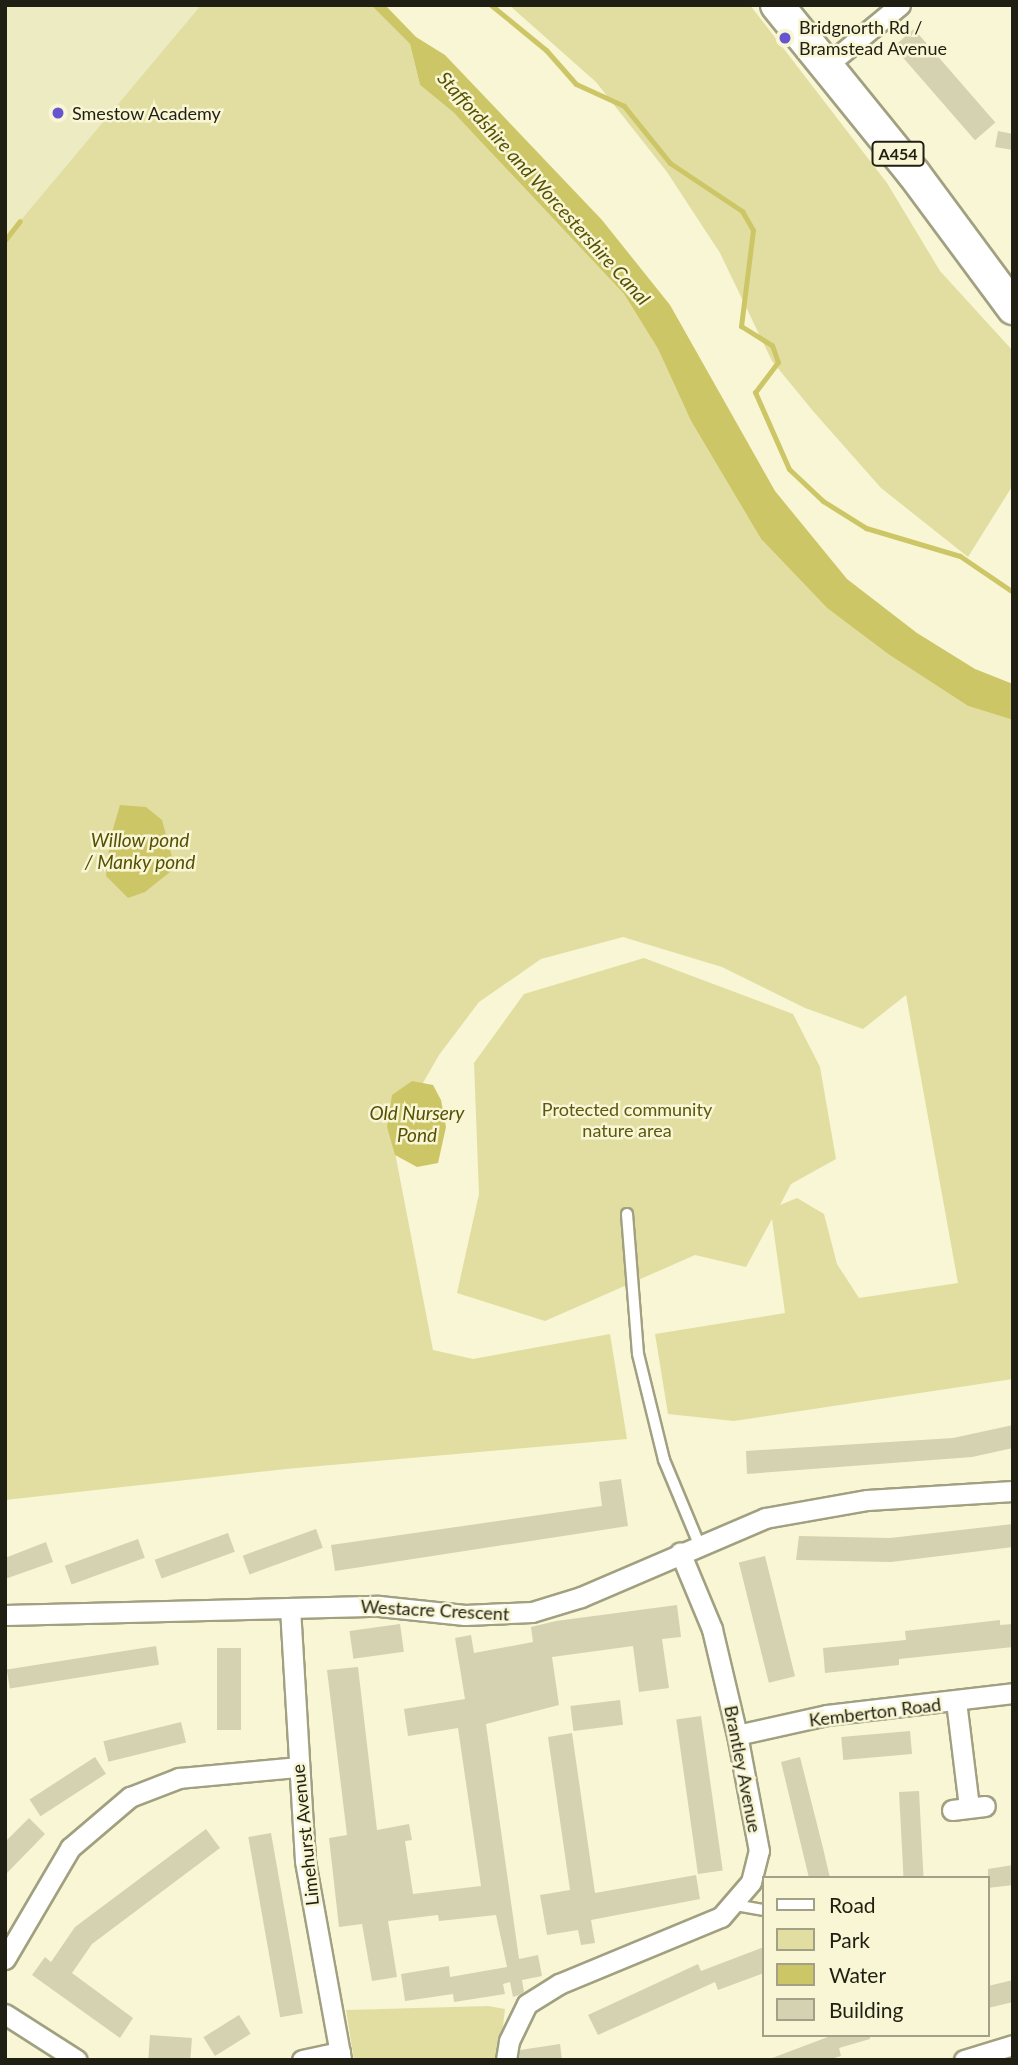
<!DOCTYPE html>
<style>
body{margin:0}
#map{position:relative;width:1018px;height:2065px;overflow:hidden;background:#f8f6d4;font-family:Lato,sans-serif}
div>[style]{position:absolute}
.built>*{inset:0;background:#edebc2}
.green>*{inset:0;background:#e2dea2}
.water>*{inset:0;background:#cdc667}
.stream>*{height:5px;margin:-2.5px;padding:0 2.5px;transform-origin:2.5px;border-radius:2.5px;background:#cdc667}
.building>*{inset:0;background:#d4d2b1;transform-origin:0 0}
.roads{filter:drop-shadow(2px 0 #a1a080) drop-shadow(-2px 0 #a1a080) drop-shadow(0 2px #a1a080) drop-shadow(0 -2px #a1a080)}
.service>*{height:10px;margin:-5px;padding:0 5px;transform-origin:5px;border-radius:5px;background:#fff}
.minor>*{height:19px;margin:-9.5px;padding:0 9.5px;transform-origin:9.5px;border-radius:9.5px;background:#fff}
.trunk>*{height:32px;margin:-16px;padding:0 16px;transform-origin:16px;border-radius:16px;background:#fff}
.dots>*{width:19px;height:19px;translate:-50% -50%;box-sizing:border-box;border:4px solid #f8f6d4;border-radius:50%}
span{translate:-50% -50%;white-space:nowrap;text-align:center;line-height:1.15;-webkit-text-stroke:5px #f8f6d4;paint-order:stroke}
.shield-label span{padding:2px 5px;background:#f8f6d4;border:2px solid;border-radius:5px;-webkit-text-stroke-width:0}
.shield-label{font-size:16px;color:#201f13;font-weight:700}
.poi-label{font-size:18px;color:#201f13}
.left{translate:0 -50%;text-align:left}
.park-label{font-size:18px;color:#5d5810}
.street-label{font-size:18px;color:#201f13}
.water-label{font-size:19px;color:#565003;font-style:italic}
.frame{position:absolute;inset:0;border:7px solid #201f13;pointer-events:none}
.legend{position:absolute;left:762px;top:1876px;width:228px;height:161px;box-sizing:border-box;background:#f8f6d4;border:2px solid #a2a087;margin:0;padding:9px 12px;list-style:none;font-size:21px;color:#201f13}
.legend li{display:flex;align-items:center;gap:14px;height:35px}
.legend b{width:35px;border:2px solid #a2a087}
</style>
<div id="map">
<div class="built">
<i style="clip-path:polygon(5px 5px,201px 5px,20px 221px,5px 245px)"></i>
</div>
<div class="green">
<i style="clip-path:polygon(201px 5px,371px 5px,410px 44px,420px 85px,453px 112px,624px 294px,658px 349px,691px 421px,761px 539px,827px 608px,888px 654px,968px 706px,1013px 720px,1013px 1379px,734px 1421px,668px 1414px,655px 1334px,785px 1313px,772px 1219px,746px 1267px,695px 1255px,545px 1321px,457px 1293px,479px 1194px,474px 1063px,524px 994px,644px 958px,793px 1014px,820px 1067px,836px 1159px,791px 1184px,780px 1205px,797px 1198px,824px 1214px,837px 1264px,859px 1298px,958px 1283px,906px 995px,863px 1029px,805px 1008px,722px 967px,623px 937px,541px 959px,479px 1002px,439px 1055px,392px 1137px,433px 1350px,473px 1359px,610px 1334px,627px 1439px,286px 1469px,5px 1500px,5px 245px,20px 221px)"></i>
<i style="clip-path:polygon(509px 5px,750px 5px,887px 183px,940px 271px,1013px 351px,1013px 485px,968px 557px,881px 488px,813px 411px,772px 361px,720px 253px,667px 172px,596px 82px)"></i>
<i style="clip-path:polygon(488px 2006px,505px 2009px,499px 2060px,354px 2060px,346px 2010px)"></i>
</div>
<div class="water">
<i style="clip-path:polygon(371px 5px,385px 5px,416px 37px,445px 55px,602px 220px,670px 305px,775px 491px,847px 579px,917px 633px,975px 669px,1013px 684px,1013px 720px,968px 706px,888px 654px,827px 608px,761px 539px,691px 421px,658px 349px,624px 294px,453px 112px,420px 85px,410px 44px)"></i>
<i style="clip-path:polygon(120px 805px,146px 807px,162px 820px,175px 868px,145px 892px,128px 898px,106px 876px,110px 839px)"></i>
<i style="clip-path:polygon(412px 1081px,433px 1085px,441px 1100px,446px 1127px,438px 1163px,417px 1167px,395px 1155px,387px 1127px,392px 1095px)"></i>
</div>
<div class="stream">
<i style="left:491px;top:5px;width:71px;rotate:39.3deg"></i>
<i style="left:546px;top:50px;width:45px;rotate:48.6deg"></i>
<i style="left:576px;top:84px;width:53px;rotate:24.6deg"></i>
<i style="left:624px;top:106px;width:73px;rotate:51.1deg"></i>
<i style="left:670px;top:163px;width:87px;rotate:33.7deg"></i>
<i style="left:742px;top:211px;width:22px;rotate:60deg"></i>
<i style="left:753px;top:230px;width:97px;rotate:97.1deg"></i>
<i style="left:741px;top:326px;width:36px;rotate:32deg"></i>
<i style="left:772px;top:345px;width:18px;rotate:71deg"></i>
<i style="left:778px;top:362px;width:38px;rotate:127deg"></i>
<i style="left:755px;top:392px;width:84px;rotate:66.2deg"></i>
<i style="left:789px;top:469px;width:47px;rotate:43.3deg"></i>
<i style="left:823px;top:501px;width:51px;rotate:32.1deg"></i>
<i style="left:866px;top:528px;width:98px;rotate:16.6deg"></i>
<i style="left:960px;top:556px;width:64px;rotate:34.2deg"></i>
<i style="left:5px;top:240px;width:24px;rotate:-52deg"></i>
</div>
<div class="building">
<i style="left:914px;top:29px;width:124px;height:27px;rotate:49deg"></i>
<i style="clip-path:polygon(998px 131px,1013px 134px,1013px 150px,995px 147px)"></i>
<i style="clip-path:polygon(1013px 1425px,1013px 1448px,972px 1457px,747px 1474px,746px 1451px,953px 1438px)"></i>
<i style="clip-path:polygon(621px 1479px,628px 1526px,335px 1571px,331px 1545px,602px 1506px,599px 1482px)"></i>
<i style="clip-path:polygon(1013px 1524px,1013px 1547px,891px 1562px,796px 1560px,799px 1536px,890px 1538px)"></i>
<i style="left:316px;top:1529px;width:20px;height:78px;rotate:70deg"></i>
<i style="left:228px;top:1533px;width:20px;height:78px;rotate:70deg"></i>
<i style="left:138px;top:1539px;width:20px;height:78px;rotate:70deg"></i>
<i style="clip-path:polygon(46px 1542px,53px 1562px,5px 1579px,5px 1558px)"></i>
<i style="left:765px;top:1556px;width:124px;height:27px;rotate:76deg"></i>
<i style="clip-path:polygon(677px 1605px,681px 1637px,662px 1639px,669px 1688px,639px 1692px,633px 1646px,552px 1657px,559px 1705px,486px 1724px,519px 1959px,538px 1955px,542px 1976px,522px 1980px,524px 1992px,519px 1995px,513px 1997px,510px 1982px,503px 1984px,505px 1994px,454px 2002px,453px 1994px,405px 2001px,401px 1974px,449px 1966px,450px 1977px,507px 1967px,496px 1915px,439px 1921px,438px 1915px,388px 1921px,397px 1977px,372px 1981px,362px 1924px,339px 1927px,329px 1838px,347px 1835px,327px 1670px,358px 1667px,377px 1830px,409px 1824px,412px 1840px,405px 1841px,413px 1894px,481px 1886px,458px 1728px,408px 1736px,404px 1709px,465px 1699px,455px 1638px,471px 1635px,474px 1653px,533px 1642px,531px 1627px,556px 1621px)"></i>
<i style="clip-path:polygon(1000px 1620px,1000px 1625px,1013px 1624px,1013px 1647px,899px 1659px,899px 1665px,825px 1673px,823px 1648px,906px 1640px,905px 1631px)"></i>
<i style="left:400px;top:1624px;width:28px;height:51px;rotate:82deg"></i>
<i style="left:156px;top:1646px;width:19px;height:151px;rotate:81deg"></i>
<i style="left:217px;top:1648px;width:24px;height:82px"></i>
<i style="left:620px;top:1700px;width:25px;height:50px;rotate:83deg"></i>
<i style="left:701px;top:1716px;width:156px;height:25px;rotate:82deg"></i>
<i style="left:181px;top:1722px;width:21px;height:80px;rotate:76deg"></i>
<i style="left:910px;top:1731px;width:23px;height:69px;rotate:85deg"></i>
<i style="clip-path:polygon(572px 1733px,595px 1893px,696px 1875px,700px 1899px,591px 1920px,595px 1943px,581px 1945px,578px 1930px,547px 1935px,540px 1895px,570px 1890px,548px 1737px)"></i>
<i style="left:95px;top:1757px;width:20px;height:78px;rotate:57deg"></i>
<i style="clip-path:polygon(800px 1757px,823px 1848px,830px 1878px,809px 1878px,781px 1762px)"></i>
<i style="left:919px;top:1791px;width:87px;height:20px;rotate:87deg"></i>
<i style="clip-path:polygon(29px 1818px,45px 1834px,5px 1875px,5px 1842px)"></i>
<i style="clip-path:polygon(206px 1829px,220px 1848px,92px 1944px,72px 1973px,133px 2018px,120px 2038px,32px 1975px,45px 1957px,51px 1962px,75px 1927px)"></i>
<i style="left:271px;top:1833px;width:183px;height:23px;rotate:80deg"></i>
<i style="clip-path:polygon(1013px 1865px,1013px 1885px,988px 1888px,988px 1869px)"></i>
<i style="clip-path:polygon(764px 1947px,764px 1973px,718px 1990px,715px 1982px,598px 2035px,588px 2015px,698px 1964px,701px 1971px)"></i>
<i style="clip-path:polygon(1013px 1980px,1013px 2002px,988px 2008px,988px 1986px)"></i>
<i style="left:239px;top:2015px;width:22px;height:42px;rotate:58deg"></i>
<i style="left:150px;top:2035px;width:42px;height:23px;rotate:4deg"></i>
<i style="clip-path:polygon(833px 2035px,870px 2035px,870px 2039px,839px 2048px,841px 2056px,828px 2060px,767px 2060px)"></i>
<i style="clip-path:polygon(560px 2044px,562px 2060px,518px 2060px,520px 2050px)"></i>
</div>
<div class="roads">
<div class="service">
<i style="left:627px;top:1214px;width:140px;rotate:85.5deg"></i>
<i style="left:638px;top:1354px;width:109px;rotate:76.2deg"></i>
<i style="left:664px;top:1460px;width:91px;rotate:67.4deg"></i>
<i style="left:735px;top:1905px;width:29px;rotate:10deg"></i>
</div>
<div class="minor">
<i style="left:826px;top:66px;width:96px;rotate:-39.5deg"></i>
<i style="left:290px;top:1608px;width:253px;rotate:86.6deg"></i>
<i style="left:305px;top:1861px;width:202px;rotate:79.7deg"></i>
<i style="left:5px;top:1615px;width:374px;rotate:-1.4deg"></i>
<i style="left:379px;top:1606px;width:86px;rotate:6deg"></i>
<i style="left:465px;top:1615px;width:67px;rotate:-2.6deg"></i>
<i style="left:532px;top:1612px;width:51px;rotate:-17deg"></i>
<i style="left:581px;top:1597px;width:200px;rotate:-23.2deg"></i>
<i style="left:765px;top:1518px;width:104px;rotate:-10deg"></i>
<i style="left:867px;top:1500px;width:146px;rotate:-3.5deg"></i>
<i style="left:956px;top:1701px;width:107px;rotate:83deg"></i>
<i style="left:737px;top:1735px;width:92px;rotate:-12.5deg"></i>
<i style="left:827px;top:1715px;width:187px;rotate:-6.7deg"></i>
<i style="left:952px;top:1810px;width:33px;rotate:-7deg"></i>
<i style="left:5px;top:1959px;width:129px;rotate:-59.6deg"></i>
<i style="left:70px;top:1848px;width:79px;rotate:-40.4deg"></i>
<i style="left:130px;top:1797px;width:53px;rotate:-21.2deg"></i>
<i style="left:179px;top:1778px;width:119px;rotate:-5.3deg"></i>
<i style="left:5px;top:2014px;width:85px;rotate:32.6deg"></i>
<i style="left:302px;top:2060px;width:39px;rotate:-12deg"></i>
<i style="left:506px;top:2060px;width:19px;rotate:-81deg"></i>
<i style="left:509px;top:2041px;width:41px;rotate:-64.1deg"></i>
<i style="left:527px;top:2004px;width:38px;rotate:-32deg"></i>
<i style="left:559px;top:1984px;width:175px;rotate:-22.5deg"></i>
<i style="left:721px;top:1917px;width:46px;rotate:-49.4deg"></i>
<i style="left:751px;top:1882px;width:32px;rotate:-76deg"></i>
<i style="left:759px;top:1851px;width:118px;rotate:-100.7deg"></i>
<i style="left:737px;top:1735px;width:109px;rotate:-103.3deg"></i>
<i style="left:712px;top:1629px;width:83px;rotate:-112.6deg"></i>
<i style="left:964px;top:2060px;width:51px;rotate:-17deg"></i>
</div>
<div class="trunk">
<i style="left:777px;top:5px;width:218px;rotate:51deg"></i>
<i style="left:914px;top:174px;width:167px;rotate:53.5deg"></i>
</div>
</div>
<div class="dots">
<i style="left:785px;top:38px;background:#6655ce"></i>
<i style="left:58px;top:113px;background:#6655ce"></i>
</div>
<div class="shield-label">
<span style="left:898px;top:154px">A454</span>
</div>
<div class="poi-label">
<span class="left" style="left:799px;top:38px">Bridgnorth Rd /<br>Bramstead Avenue</span>
<span class="left" style="left:72px;top:113px">Smestow Academy</span>
</div>
<div class="park-label">
<span style="left:627px;top:1120px">Protected community<br>nature area</span>
</div>
<div class="street-label">
<span style="left:435px;top:1610px;rotate:3deg">Westacre Crescent</span>
<span style="left:875px;top:1712px;rotate:-7deg">Kemberton Road</span>
<span style="left:743px;top:1769px;rotate:79deg">Brantley Avenue</span>
<span style="left:305px;top:1835px;rotate:-96deg">Limehurst Avenue</span>
</div>
<div class="water-label">
<span style="left:544px;top:188px;rotate:48deg">Staffordshire and Worcestershire Canal</span>
<span style="left:140px;top:851px">Willow pond<br>/ Manky pond</span>
<span style="left:417px;top:1124px">Old Nursery<br>Pond</span>
</div>
<div class="frame"></div>
<ul class="legend">
<li><b style="height:9px;background:#fff"></b>Road</li>
<li><b style="height:19px;background:#e2dea2"></b>Park</li>
<li><b style="height:19px;background:#cdc667"></b>Water</li>
<li><b style="height:19px;background:#d4d2b1"></b>Building</li>
</ul>
</div>
